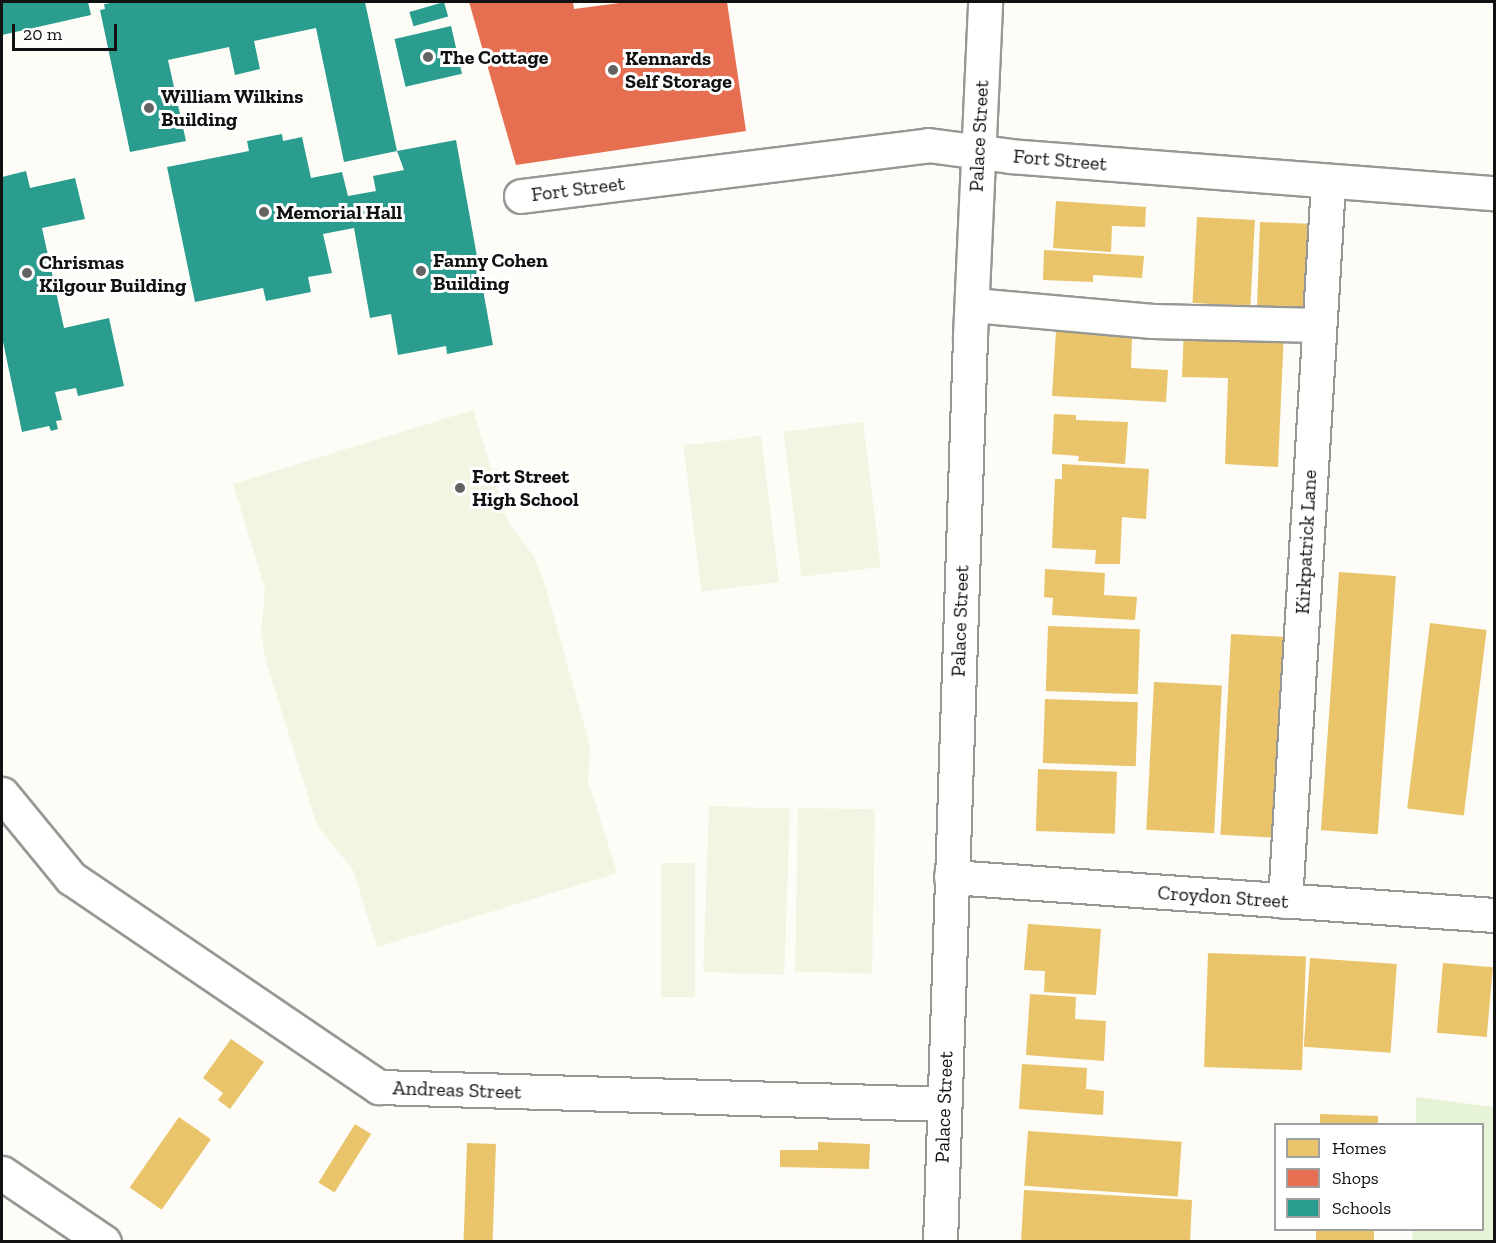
<!DOCTYPE html>
<style>
body{margin:0}
#map{position:relative;width:1496px;height:1243px;overflow:hidden;background:#fdfcf7;font-family:"Zilla Slab",serif}
div>[style]{position:absolute}
.green>*{inset:0;background:#e7f3d7}
.pitch>*{inset:0;background:#f0f6e1;transform-origin:0 0}
.homes>*{inset:0;background:#e9c46a;transform-origin:0 0}
.shops>*{inset:0;background:#e76f51}
.schools>*{inset:0;background:#2a9d8f;transform-origin:0 0}
.roads{filter:drop-shadow(2px 0 #979795) drop-shadow(-2px 0 #979795) drop-shadow(0 2px #979795) drop-shadow(0 -2px #979795)}
.minor>*{height:33px;margin:-16.5px;padding:0 16.5px;transform-origin:16.5px;border-radius:16.5px;background:#fffffe}
.dots>*{width:16px;height:16px;translate:-50% -50%;box-sizing:border-box;border:3px solid #fff;border-radius:50%}
span{translate:-50% -50%;white-space:nowrap;text-align:center;line-height:1.15;-webkit-text-stroke:6px #fff;paint-order:stroke}
.poi-label{font-size:20px;color:#111;font-weight:700}
.left{translate:0 -50%;text-align:left}
.street-label{font-size:20px;color:#111}
.frame{position:absolute;inset:0;border:3px solid #111;pointer-events:none}
.legend{position:absolute;left:1274px;top:1123px;width:210px;height:108px;box-sizing:border-box;background:#fff;border:2px solid #a0a0a0;margin:0;padding:8px 10px;list-style:none;font-size:18px;color:#111}
.legend li{display:flex;align-items:center;gap:12px;height:30px}
.legend b{width:30px;border:2px solid #a0a0a0}
.scale{position:absolute;left:12px;top:24px;width:105px;height:27px;box-sizing:border-box;border:3px solid #111;border-top:0;padding-left:8px;font-size:18px;line-height:21px;white-space:nowrap;color:#111;-webkit-text-stroke:4px #fff;paint-order:stroke}
</style>
<div id="map">
<div class="green">
<i style="clip-path:polygon(1416px 1097px,1494px 1107px,1494px 1241px,1412px 1241px,1413px 1230px,1482px 1230px,1482px 1124px,1416px 1124px)"></i>
</div>
<div class="pitch">
<i style="clip-path:polygon(473px 410px,508px 522px,534px 557px,544px 582px,590px 746px,588px 780px,617px 873px,377px 947px,353px 870px,317px 825px,266px 661px,261px 633px,265px 589px,233px 484px)"></i>
<i style="left:863px;top:422px;width:146px;height:80px;rotate:83deg"></i>
<i style="left:761px;top:436px;width:147px;height:78px;rotate:83deg"></i>
<i style="left:709px;top:806px;width:81px;height:166px;rotate:2deg"></i>
<i style="left:798px;top:808px;width:77px;height:164px;rotate:1deg"></i>
<i style="left:661px;top:863px;width:34px;height:134px"></i>
</div>
<div class="homes">
<i style="clip-path:polygon(1056px 201px,1146px 207px,1145px 227px,1112px 226px,1111px 252px,1053px 248px)"></i>
<i style="left:1197px;top:217px;width:58px;height:86px;rotate:3deg"></i>
<i style="left:1260px;top:222px;width:55px;height:86px;rotate:2deg"></i>
<i style="clip-path:polygon(1044px 250px,1144px 256px,1142px 278px,1093px 275px,1093px 282px,1043px 280px)"></i>
<i style="clip-path:polygon(1184px 327px,1284px 331px,1278px 467px,1225px 464px,1228px 378px,1182px 377px)"></i>
<i style="clip-path:polygon(1056px 331px,1132px 336px,1131px 368px,1168px 370px,1166px 402px,1052px 396px)"></i>
<i style="clip-path:polygon(1054px 414px,1076px 415px,1076px 420px,1128px 422px,1125px 464px,1078px 461px,1079px 456px,1052px 454px)"></i>
<i style="clip-path:polygon(1062px 464px,1149px 469px,1146px 519px,1122px 517px,1120px 564px,1095px 564px,1096px 550px,1052px 548px,1055px 479px,1062px 479px)"></i>
<i style="clip-path:polygon(1045px 569px,1105px 573px,1104px 595px,1137px 597px,1135px 620px,1052px 615px,1053px 598px,1044px 597px)"></i>
<i style="left:1339px;top:572px;width:57px;height:259px;rotate:4deg"></i>
<i style="left:1430px;top:623px;width:57px;height:187px;rotate:7deg"></i>
<i style="left:1048px;top:626px;width:92px;height:65px;rotate:2deg"></i>
<i style="left:1231px;top:634px;width:66px;height:201px;rotate:3deg"></i>
<i style="left:1154px;top:682px;width:68px;height:148px;rotate:3deg"></i>
<i style="left:1045px;top:699px;width:93px;height:64px;rotate:2deg"></i>
<i style="left:1038px;top:769px;width:79px;height:62px;rotate:2deg"></i>
<i style="clip-path:polygon(1028px 924px,1101px 929px,1096px 995px,1044px 992px,1045px 971px,1024px 970px)"></i>
<i style="left:1208px;top:953px;width:98px;height:114px;rotate:2deg"></i>
<i style="left:1310px;top:958px;width:87px;height:89px;rotate:4deg"></i>
<i style="left:1443px;top:963px;width:50px;height:70px;rotate:5deg"></i>
<i style="clip-path:polygon(1030px 994px,1076px 997px,1075px 1019px,1106px 1021px,1104px 1061px,1026px 1055px)"></i>
<i style="clip-path:polygon(231px 1039px,264px 1062px,230px 1109px,218px 1100px,223px 1093px,203px 1078px)"></i>
<i style="clip-path:polygon(1022px 1064px,1087px 1068px,1086px 1089px,1104px 1091px,1103px 1115px,1019px 1109px)"></i>
<i style="clip-path:polygon(1320px 1114px,1378px 1116px,1378px 1124px,1320px 1124px)"></i>
<i style="left:179px;top:1117px;width:39px;height:86px;rotate:35deg"></i>
<i style="left:355px;top:1124px;width:19px;height:69px;rotate:32deg"></i>
<i style="left:1028px;top:1131px;width:154px;height:55px;rotate:4deg"></i>
<i style="clip-path:polygon(818px 1142px,870px 1144px,869px 1169px,780px 1167px,780px 1150px,818px 1150px)"></i>
<i style="left:467px;top:1143px;width:29px;height:97px;rotate:2deg"></i>
<i style="clip-path:polygon(1024px 1190px,1192px 1200px,1190px 1242px,1021px 1242px)"></i>
<i style="left:1316px;top:1230px;width:58px;height:12px"></i>
</div>
<div class="shops">
<i style="clip-path:polygon(469px 2px,573px 2px,574px 9px,627px 2px,727px 2px,746px 131px,516px 165px)"></i>
</div>
<div class="schools">
<i style="clip-path:polygon(2px 2px,88px 2px,91px 15px,2px 35px)"></i>
<i style="clip-path:polygon(117px 2px,365px 2px,397px 151px,344px 162px,316px 28px,254px 41px,260px 69px,235px 75px,229px 47px,168px 60px,186px 141px,130px 152px,100px 10px,105px 9px,104px 4px)"></i>
<i style="left:444px;top:2px;width:15px;height:36px;rotate:74deg"></i>
<i style="left:451px;top:26px;width:49px;height:58px;rotate:77deg"></i>
<i style="clip-path:polygon(282px 134px,283px 141px,302px 137px,311px 178px,342px 172px,348px 196px,376px 191px,373px 176px,404px 170px,397px 151px,456px 140px,493px 345px,447px 354px,446px 346px,398px 355px,391px 314px,370px 318px,354px 228px,323px 234px,332px 273px,308px 277px,311px 292px,266px 301px,263px 288px,195px 302px,167px 167px,249px 151px,247px 141px)"></i>
<i style="clip-path:polygon(26px 171px,30px 188px,75px 178px,85px 219px,42px 228px,64px 328px,109px 318px,124px 386px,78px 396px,76px 388px,55px 392px,62px 420px,56px 421px,58px 429px,51px 431px,49px 426px,22px 432px,2px 337px,2px 177px)"></i>
</div>
<div class="roads">
<div class="minor">
<i style="left:521px;top:196px;width:410px;rotate:-7.1deg"></i>
<i style="left:928px;top:145px;width:83px;rotate:7.6deg"></i>
<i style="left:1010px;top:156px;width:485px;rotate:4.4deg"></i>
<i style="left:973px;top:305px;width:180px;rotate:5.1deg"></i>
<i style="left:1152px;top:321px;width:167px;rotate:1.4deg"></i>
<i style="left:2px;top:794px;width:109px;rotate:50.6deg"></i>
<i style="left:71px;top:878px;width:372px;rotate:34.2deg"></i>
<i style="left:379px;top:1087px;width:565px;rotate:1.72deg"></i>
<i style="left:951px;top:877px;width:544px;rotate:4deg"></i>
<i style="left:1285px;top:901px;width:719px;rotate:-86.57deg"></i>
<i style="left:2px;top:1173px;width:123px;rotate:34.1deg"></i>
<i style="left:940px;top:1242px;width:906px;rotate:-88.1deg"></i>
<i style="left:970px;top:336px;width:334px;rotate:-87.4deg"></i>
</div>
</div>
<div class="dots">
<i style="left:428px;top:57px;background:#646362"></i>
<i style="left:613px;top:70px;background:#646362"></i>
<i style="left:149px;top:108px;background:#646362"></i>
<i style="left:264px;top:212px;background:#646362"></i>
<i style="left:421px;top:271px;background:#646362"></i>
<i style="left:27px;top:273px;background:#646362"></i>
<i style="left:460px;top:488px;background:#646362"></i>
</div>
<div class="poi-label">
<span class="left" style="left:440px;top:57px">The Cottage</span>
<span class="left" style="left:625px;top:70px">Kennards<br>Self Storage</span>
<span class="left" style="left:161px;top:108px">William Wilkins<br>Building</span>
<span class="left" style="left:276px;top:212px">Memorial Hall</span>
<span class="left" style="left:433px;top:272px">Fanny Cohen<br>Building</span>
<span class="left" style="left:39px;top:274px">Chrismas<br>Kilgour Building</span>
<span class="left" style="left:472px;top:488px">Fort Street<br>High School</span>
</div>
<div class="street-label">
<span style="left:979px;top:136px;rotate:-87deg">Palace Street</span>
<span style="left:1060px;top:160px;rotate:5deg">Fort Street</span>
<span style="left:578px;top:189px;rotate:-7deg">Fort Street</span>
<span style="left:1306px;top:542px;rotate:-87deg">Kirkpatrick Lane</span>
<span style="left:960px;top:621px;rotate:-88deg">Palace Street</span>
<span style="left:1223px;top:897px;rotate:4deg">Croydon Street</span>
<span style="left:457px;top:1090px;rotate:2deg">Andreas Street</span>
<span style="left:944px;top:1107px;rotate:-88deg">Palace Street</span>
</div>
<div class="frame"></div>
<ul class="legend">
<li><b style="height:16px;background:#e9c46a"></b>Homes</li>
<li><b style="height:16px;background:#e76f51"></b>Shops</li>
<li><b style="height:16px;background:#2a9d8f"></b>Schools</li>
</ul>
<div class="scale">20 m</div>
</div>
